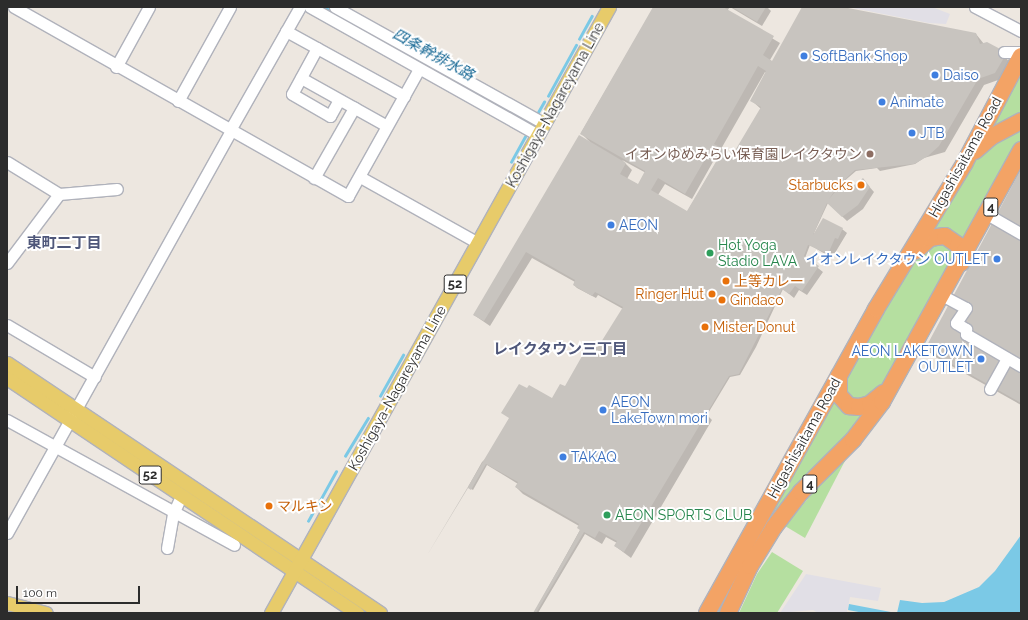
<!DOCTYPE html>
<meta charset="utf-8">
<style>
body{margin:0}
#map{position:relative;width:1028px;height:620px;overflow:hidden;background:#ede7e0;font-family:Raleway,"Noto Sans JP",sans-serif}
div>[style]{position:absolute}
.industrial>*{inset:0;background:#e1dfe6}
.green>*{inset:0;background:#b5dfa0}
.water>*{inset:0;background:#7bc9e6}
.shadow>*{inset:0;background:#0003}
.stream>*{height:2.5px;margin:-1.25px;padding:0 1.25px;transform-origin:1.25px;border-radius:1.25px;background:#7bc9e6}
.building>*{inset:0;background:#c8c4bf}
.roads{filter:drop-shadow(1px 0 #b0b2bb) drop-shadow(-1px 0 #b0b2bb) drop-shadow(0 1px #b0b2bb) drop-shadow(0 -1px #b0b2bb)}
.minor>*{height:11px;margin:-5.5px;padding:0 5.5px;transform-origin:5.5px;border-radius:5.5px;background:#fff}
.major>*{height:13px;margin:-6.5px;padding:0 6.5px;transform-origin:6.5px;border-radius:6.5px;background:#e7cb6a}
.highway>*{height:16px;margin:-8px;padding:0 8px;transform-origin:8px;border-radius:8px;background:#f3a365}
.dots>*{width:11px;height:11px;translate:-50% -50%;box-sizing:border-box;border:2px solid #fff;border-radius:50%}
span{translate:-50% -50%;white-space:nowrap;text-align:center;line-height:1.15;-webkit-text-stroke:4px #fff;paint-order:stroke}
.shield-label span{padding:1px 3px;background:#fff;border:1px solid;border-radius:3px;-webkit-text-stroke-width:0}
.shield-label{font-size:13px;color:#2c2c2c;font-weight:700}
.shop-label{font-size:14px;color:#366cbe}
.left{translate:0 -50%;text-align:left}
.right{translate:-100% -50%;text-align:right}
.street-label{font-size:14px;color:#2c2c2c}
.education-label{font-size:14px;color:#785e54}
.food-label{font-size:14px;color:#c56008}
.leisure-label{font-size:14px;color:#27864d}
.water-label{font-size:15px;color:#186995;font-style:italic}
.neighbourhood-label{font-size:15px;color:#4f577a;font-weight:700}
.frame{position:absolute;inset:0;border:8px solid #2c2c2c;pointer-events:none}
.scale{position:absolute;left:16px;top:586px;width:124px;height:18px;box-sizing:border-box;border:2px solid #2c2c2c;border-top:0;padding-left:5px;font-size:12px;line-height:14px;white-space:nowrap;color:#2c2c2c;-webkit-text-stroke:3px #fff;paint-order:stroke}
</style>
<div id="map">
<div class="industrial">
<i style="clip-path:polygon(848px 7px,932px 7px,950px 14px,946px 24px,929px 23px)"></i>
<i style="clip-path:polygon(806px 574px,881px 588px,878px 601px,850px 597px,847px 612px,852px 613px,818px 613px,813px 610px,780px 613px)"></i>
</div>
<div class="green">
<i style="clip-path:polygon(1021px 65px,1021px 114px,985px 133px)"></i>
<i style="clip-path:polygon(1021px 125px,1021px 139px,965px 246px,946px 230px,929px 230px,982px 147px)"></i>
<i style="clip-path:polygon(931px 241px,949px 243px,956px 259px,878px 392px,866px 400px,849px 399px,844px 382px,891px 293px,923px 248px)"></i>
<i style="clip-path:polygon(834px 394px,873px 409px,802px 484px,723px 613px,710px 613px)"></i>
<i style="clip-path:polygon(847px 457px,805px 538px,785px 526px,815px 490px)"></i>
<i style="clip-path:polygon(772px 552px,803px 571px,777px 613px,739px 613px,757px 574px)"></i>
</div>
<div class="water">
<i style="clip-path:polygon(1021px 535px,1021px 613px,897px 613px,900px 600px,922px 603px,944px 602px,979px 587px,995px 571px)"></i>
<i style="clip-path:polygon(849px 604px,896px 613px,864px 613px,848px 610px)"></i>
</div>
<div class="shadow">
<i style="clip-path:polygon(evenodd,654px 7px,730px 7px,727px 11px,780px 43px,770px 60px,773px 62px,803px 7px,838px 7px,976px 34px,984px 44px,1001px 51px,1010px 63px,1001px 79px,984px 85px,945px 152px,924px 158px,915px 164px,880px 171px,877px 168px,856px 171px,842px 183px,850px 191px,867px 184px,874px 192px,863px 209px,847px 221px,828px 203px,814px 233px,842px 229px,847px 233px,832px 258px,810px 245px,805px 258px,823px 272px,807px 295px,799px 290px,794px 298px,783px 289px,756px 347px,740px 375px,730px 377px,707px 415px,712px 420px,631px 558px,615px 546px,617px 543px,606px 537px,602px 544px,585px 534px,538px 613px,534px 613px,580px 530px,579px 526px,523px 494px,516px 487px,518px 484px,487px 465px,473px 490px,468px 487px,482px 462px,565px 388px,598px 348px,623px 309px,598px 295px,596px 298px,577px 288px,574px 285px,575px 282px,532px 258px,490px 326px,474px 315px,590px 142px,581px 133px,654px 7px,765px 72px,767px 73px,751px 100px,761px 109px,734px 156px,721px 149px,765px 72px,654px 7px,622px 160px,646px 173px,639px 185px,627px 179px,632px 170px,622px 160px,654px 7px,714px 160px,717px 161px,687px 212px,658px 195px,665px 184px,692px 199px,714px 160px,654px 7px,840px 185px,842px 188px,832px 197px,839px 187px,840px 185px)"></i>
<i style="clip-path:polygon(767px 7px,771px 11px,762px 26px,730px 7px)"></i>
<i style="clip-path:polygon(1021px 171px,1021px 405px,932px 355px,926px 349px)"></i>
</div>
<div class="stream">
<i style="left:324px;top:7px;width:238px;rotate:29.1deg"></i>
<i style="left:579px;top:39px;width:26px;rotate:-61deg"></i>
<i style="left:548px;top:96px;width:58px;rotate:-61.2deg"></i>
<i style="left:537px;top:114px;width:14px;rotate:-60deg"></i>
<i style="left:511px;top:162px;width:29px;rotate:-61deg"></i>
<i style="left:380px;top:396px;width:47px;rotate:-60.7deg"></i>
<i style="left:345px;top:456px;width:44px;rotate:-58.8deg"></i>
<i style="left:318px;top:504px;width:37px;rotate:-61deg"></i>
<i style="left:308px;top:521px;width:10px;rotate:-61deg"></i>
</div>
<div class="building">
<i style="clip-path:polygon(evenodd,653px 7px,723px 7px,774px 36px,763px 55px,772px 61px,802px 7px,843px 7px,976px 33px,980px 44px,987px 42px,1002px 50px,1005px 56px,995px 73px,978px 79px,939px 146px,928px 156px,914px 164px,855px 170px,838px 186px,829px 199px,843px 183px,850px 189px,863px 178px,870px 187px,858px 205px,842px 217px,827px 203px,813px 235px,823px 218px,843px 228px,838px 239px,835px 238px,828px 254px,808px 245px,804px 256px,819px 266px,802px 291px,795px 286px,789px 294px,782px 289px,739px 374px,729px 376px,624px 552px,614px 546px,617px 541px,599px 531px,595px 538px,584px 532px,536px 613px,533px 613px,572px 545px,580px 530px,577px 528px,579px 524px,515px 487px,518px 482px,486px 464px,471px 490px,468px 488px,426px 557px,509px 418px,501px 413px,519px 384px,527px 388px,529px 385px,552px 398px,560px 384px,565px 386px,590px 342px,598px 347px,623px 307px,595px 292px,592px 296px,573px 285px,575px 280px,526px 252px,484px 321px,473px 315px,579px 135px,626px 163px,620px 174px,638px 184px,645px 171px,580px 134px,653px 7px,758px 66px,766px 71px,750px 101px,761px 107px,733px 154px,714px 144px,758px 66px,653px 7px,708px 154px,717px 160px,687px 211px,651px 190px,658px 178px,685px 194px,708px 154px)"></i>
<i style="clip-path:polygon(732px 7px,766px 7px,757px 22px)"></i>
<i style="clip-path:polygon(1021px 169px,1021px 403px,925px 349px)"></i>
</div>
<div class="roads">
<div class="minor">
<i style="left:14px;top:7px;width:384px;rotate:29.5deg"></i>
<i style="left:348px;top:196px;width:145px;rotate:-60.8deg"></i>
<i style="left:310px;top:7px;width:261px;rotate:29.3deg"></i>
<i style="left:335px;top:7px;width:240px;rotate:29.1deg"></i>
<i style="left:975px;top:7px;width:52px;rotate:27.6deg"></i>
<i style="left:286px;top:31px;width:135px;rotate:28.8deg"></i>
<i style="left:317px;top:48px;width:52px;rotate:118.5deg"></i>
<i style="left:292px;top:94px;width:44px;rotate:30.1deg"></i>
<i style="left:330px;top:116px;width:18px;rotate:-61deg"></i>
<i style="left:1004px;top:52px;width:17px"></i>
<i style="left:116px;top:67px;width:68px;rotate:-61.2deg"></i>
<i style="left:301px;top:78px;width:98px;rotate:29.2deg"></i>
<i style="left:178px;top:101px;width:107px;rotate:-61deg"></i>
<i style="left:230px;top:130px;width:142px;rotate:-60.4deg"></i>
<i style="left:7px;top:162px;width:61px;rotate:31.6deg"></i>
<i style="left:360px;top:177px;width:135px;rotate:29.2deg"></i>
<i style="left:314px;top:178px;width:81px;rotate:-60.3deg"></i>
<i style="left:992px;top:217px;width:34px;rotate:30deg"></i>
<i style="left:7px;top:263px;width:86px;rotate:-53deg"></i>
<i style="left:59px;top:194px;width:58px;rotate:-4.9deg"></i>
<i style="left:947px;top:298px;width:21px;rotate:28deg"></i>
<i style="left:966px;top:308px;width:18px;rotate:124deg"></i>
<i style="left:956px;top:323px;width:12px;rotate:31deg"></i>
<i style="left:966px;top:329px;width:5px;rotate:90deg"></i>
<i style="left:966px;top:334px;width:64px;rotate:30.2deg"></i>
<i style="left:7px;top:325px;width:102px;rotate:30.6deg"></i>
<i style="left:990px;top:389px;width:35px;rotate:-61deg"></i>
<i style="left:7px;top:420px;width:259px;rotate:28.8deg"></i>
<i style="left:7px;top:533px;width:460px;rotate:-60.9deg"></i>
<i style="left:167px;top:548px;width:35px;rotate:-80deg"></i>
<i style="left:173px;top:514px;width:20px;rotate:-66deg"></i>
</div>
<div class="major">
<i style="left:7px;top:363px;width:449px;rotate:33.8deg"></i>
<i style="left:7px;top:378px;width:422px;rotate:33.9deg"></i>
<i style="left:7px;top:603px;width:40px;rotate:14.4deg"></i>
<i style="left:271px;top:613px;width:694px;rotate:-60.85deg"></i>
</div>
<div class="highway">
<i style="left:975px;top:151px;width:21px;rotate:-41deg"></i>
<i style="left:991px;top:137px;width:34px;rotate:-28deg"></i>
<i style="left:916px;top:251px;width:19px;rotate:-43deg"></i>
<i style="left:930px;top:238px;width:15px;rotate:-8deg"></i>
<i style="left:945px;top:236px;width:16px;rotate:35deg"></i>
<i style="left:958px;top:245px;width:10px;rotate:66deg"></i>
<i style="left:962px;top:254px;width:9px;rotate:96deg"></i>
<i style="left:839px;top:376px;width:19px;rotate:90deg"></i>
<i style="left:839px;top:395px;width:15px;rotate:48deg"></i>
<i style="left:849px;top:406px;width:10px;rotate:6deg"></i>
<i style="left:859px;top:407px;width:11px;rotate:-15deg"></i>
<i style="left:870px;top:404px;width:17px;rotate:-40deg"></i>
<i style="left:707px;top:613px;width:348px;rotate:-60.9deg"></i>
<i style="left:876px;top:309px;width:170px;rotate:-58.7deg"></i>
<i style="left:964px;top:164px;width:122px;rotate:-62.2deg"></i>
<i style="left:728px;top:613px;width:52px;rotate:-64.9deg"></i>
<i style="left:750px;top:566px;width:46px;rotate:-58.4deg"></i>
<i style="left:774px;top:527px;width:44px;rotate:-52.4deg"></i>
<i style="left:801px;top:492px;width:74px;rotate:-45deg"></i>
<i style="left:853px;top:440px;width:48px;rotate:-52.7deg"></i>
<i style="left:882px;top:402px;width:288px;rotate:-61.1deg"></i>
</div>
</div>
<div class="dots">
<i style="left:804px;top:56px;background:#3f7fe0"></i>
<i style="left:935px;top:75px;background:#3f7fe0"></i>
<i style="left:882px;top:102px;background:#3f7fe0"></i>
<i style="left:912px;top:133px;background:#3f7fe0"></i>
<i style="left:870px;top:154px;background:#8d6e63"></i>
<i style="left:861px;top:185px;background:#e8710a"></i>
<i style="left:611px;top:225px;background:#3f7fe0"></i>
<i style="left:710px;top:253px;background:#2e9e5b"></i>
<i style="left:997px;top:259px;background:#3f7fe0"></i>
<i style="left:726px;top:281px;background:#e8710a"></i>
<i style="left:712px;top:294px;background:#e8710a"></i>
<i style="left:722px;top:300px;background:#e8710a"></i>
<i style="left:705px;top:327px;background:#e8710a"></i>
<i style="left:981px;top:359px;background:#3f7fe0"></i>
<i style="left:603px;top:410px;background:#3f7fe0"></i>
<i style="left:563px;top:457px;background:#3f7fe0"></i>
<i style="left:269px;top:506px;background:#e8710a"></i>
<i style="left:607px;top:515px;background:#2e9e5b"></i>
</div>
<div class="shield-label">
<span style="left:991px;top:207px">4</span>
<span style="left:455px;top:284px">52</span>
<span style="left:150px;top:475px">52</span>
<span style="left:810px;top:484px">4</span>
</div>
<div class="shop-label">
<span class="left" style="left:812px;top:56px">SoftBank Shop</span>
<span class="left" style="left:943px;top:75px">Daiso</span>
<span class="left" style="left:890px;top:102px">Animate</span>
<span class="left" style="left:920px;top:133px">JTB</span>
<span class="left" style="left:619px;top:225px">AEON</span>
<span class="right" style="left:989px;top:259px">イオンレイクタウン OUTLET</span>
<span class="right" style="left:973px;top:359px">AEON LAKETOWN<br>OUTLET</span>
<span class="left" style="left:611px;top:410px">AEON<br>LakeTown mori</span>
<span class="left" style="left:571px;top:457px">TAKAQ</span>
</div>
<div class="street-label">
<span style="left:555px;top:105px;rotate:-61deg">Koshigaya-Nagareyama Line</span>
<span style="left:965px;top:157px;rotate:-61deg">Higashisaitama Road</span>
<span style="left:397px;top:388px;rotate:-61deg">Koshigaya-Nagareyama Line</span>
<span style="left:804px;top:438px;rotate:-61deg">Higashisaitama Road</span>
</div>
<div class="education-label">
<span class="right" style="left:862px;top:154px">イオンゆめみらい保育園レイクタウン</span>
</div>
<div class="food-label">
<span class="right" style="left:853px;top:185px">Starbucks</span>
<span class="left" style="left:734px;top:281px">上等カレー</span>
<span class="right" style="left:704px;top:294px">Ringer Hut</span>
<span class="left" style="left:730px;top:300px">Gindaco</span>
<span class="left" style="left:713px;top:327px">Mister Donut</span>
<span class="left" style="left:277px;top:506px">マルキン</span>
</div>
<div class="leisure-label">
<span class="left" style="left:718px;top:253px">Hot Yoga<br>Stadio LAVA</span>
<span class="left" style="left:615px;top:515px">AEON SPORTS CLUB</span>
</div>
<div class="water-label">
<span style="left:433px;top:55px;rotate:29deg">四条幹排水路</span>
</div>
<div class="neighbourhood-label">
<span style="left:64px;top:244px">東町二丁目</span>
<span style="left:560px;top:350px">レイクタウン三丁目</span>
</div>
<div class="frame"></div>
<div class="scale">100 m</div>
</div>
